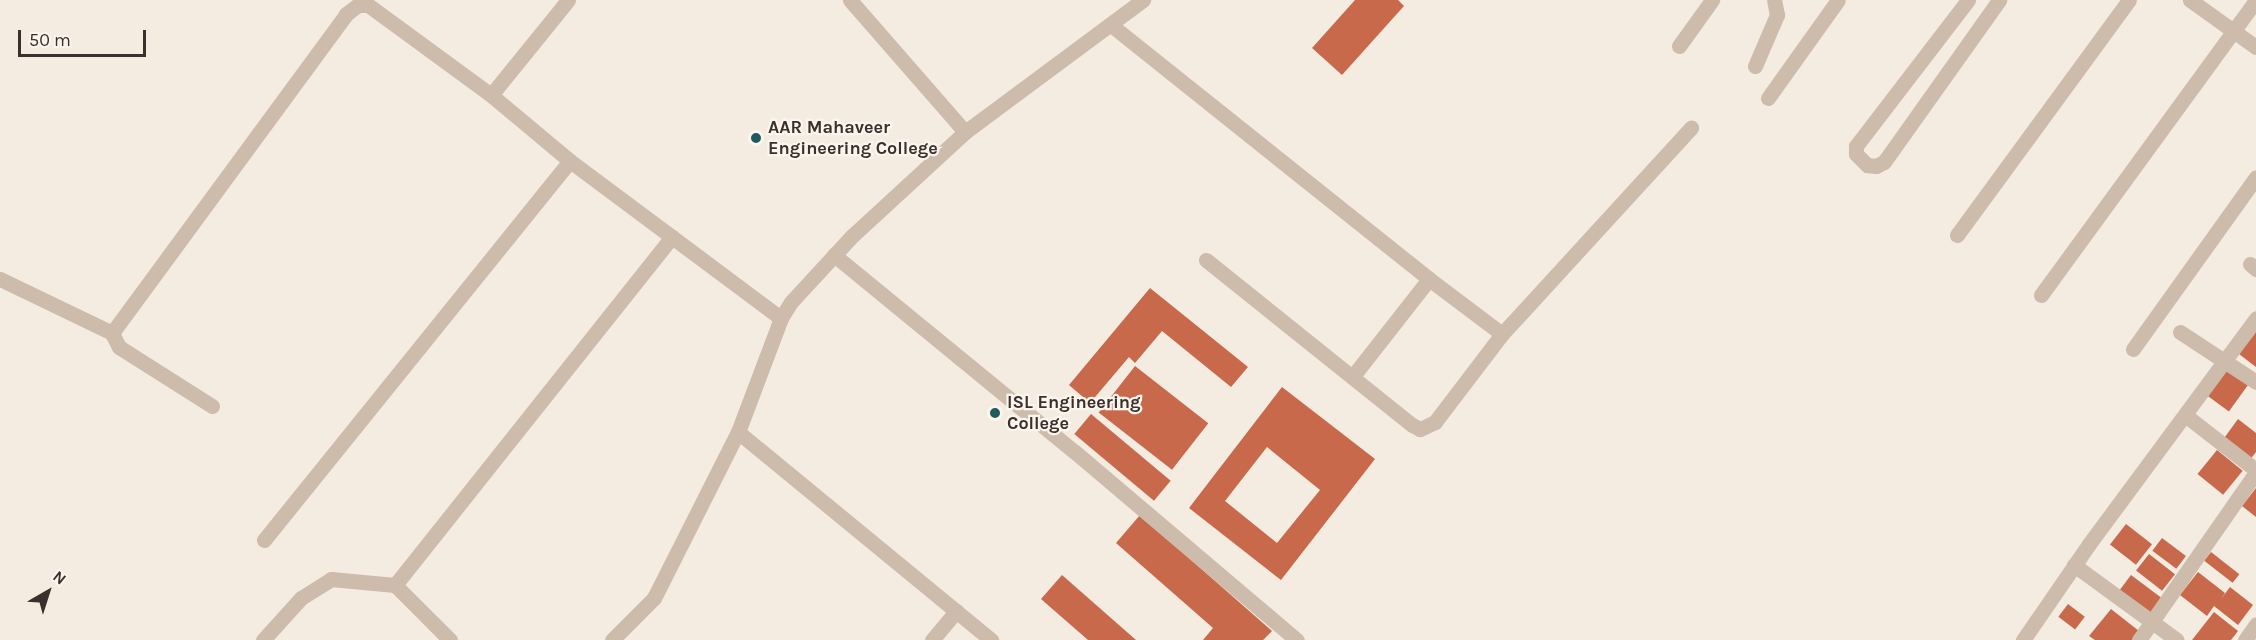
<!DOCTYPE html>
<style>
body{margin:0}
#map{position:relative;width:2256px;height:640px;overflow:hidden;background:#f4ebe1;font-family:Karla,sans-serif}
div>[style]{position:absolute}
.building>*{inset:0;background:#c8694b;transform-origin:0 0}
.minor>*{height:15px;margin:-7.5px;padding:0 7.5px;transform-origin:7.5px;border-radius:7.5px;background:#cdbbac}
.dots>*{width:16px;height:16px;translate:-50% -50%;box-sizing:border-box;border:3px solid #fbf5ee;border-radius:50%}
span{translate:-50% -50%;white-space:nowrap;text-align:center;line-height:1.15;-webkit-text-stroke:4.5px #fbf5ee;paint-order:stroke}
.poi-label{font-size:18px;color:#3b302b;font-weight:700}
.left{translate:0 -50%;text-align:left}
.north{position:absolute;left:18px;top:562px;width:60px;height:60px;-webkit-text-stroke:4px #fbf5ee;paint-order:stroke;rotate:39deg;font-size:16px;font-weight:700;line-height:24px;text-align:center;color:#3b302b}
.north::after{content:'';display:block;margin:auto;width:21px;height:27px;background:#3b302b;clip-path:polygon(50% 0,100% 100%,50% 72%,0 100%)}
.scale{position:absolute;left:18px;top:30px;width:128px;height:27px;box-sizing:border-box;border:3px solid #3b302b;border-top:0;padding-left:8px;font-size:18px;line-height:21px;white-space:nowrap;color:#3b302b;-webkit-text-stroke:4px #fbf5ee;paint-order:stroke}
</style>
<div id="map">
<div class="building">
<i style="clip-path:polygon(1355px 0,1398px 0,1404px 6px,1342px 75px,1312px 48px)"></i>
<i style="clip-path:polygon(1150px 288px,1248px 367px,1231px 387px,1162px 331px,1135px 363px,1129px 357px,1090px 403px,1069px 385px)"></i>
<i style="clip-path:polygon(2256px 332px,2256px 367px,2239px 354px)"></i>
<i style="left:1135px;top:366px;width:93px;height:59px;rotate:38deg"></i>
<i style="left:2229px;top:367px;width:26px;height:36px;rotate:36deg"></i>
<i style="clip-path:polygon(evenodd,1282px 387px,1375px 459px,1281px 580px,1189px 508px,1282px 387px,1267px 447px,1320px 490px,1277px 543px,1225px 501px,1267px 447px)"></i>
<i style="left:1091px;top:414px;width:104px;height:26px;rotate:40deg"></i>
<i style="clip-path:polygon(2238px 419px,2256px 433px,2256px 452px,2249px 461px,2222px 441px)"></i>
<i style="left:2217px;top:450px;width:33px;height:31px;rotate:39deg"></i>
<i style="clip-path:polygon(2256px 488px,2256px 517px,2242px 506px)"></i>
<i style="clip-path:polygon(1140px 515px,1272px 631px,1263px 640px,1203px 640px,1213px 628px,1116px 543px)"></i>
<i style="left:2126px;top:524px;width:33px;height:26px;rotate:38deg"></i>
<i style="left:2162px;top:538px;width:30px;height:16px;rotate:37deg"></i>
<i style="left:2211px;top:552px;width:36px;height:11px;rotate:38deg"></i>
<i style="left:2149px;top:554px;width:33px;height:21px;rotate:38deg"></i>
<i style="clip-path:polygon(2198px 572px,2225px 593px,2221px 599px,2230px 587px,2253px 605px,2238px 625px,2214px 606px,2207px 616px,2180px 595px)"></i>
<i style="clip-path:polygon(1062px 575px,1136px 640px,1088px 640px,1041px 599px)"></i>
<i style="left:2131px;top:575px;width:40px;height:19px;rotate:37deg"></i>
<i style="left:2068px;top:604px;width:21px;height:16px;rotate:37deg"></i>
<i style="clip-path:polygon(2111px 609px,2139px 631px,2132px 640px,2095px 640px,2089px 636px)"></i>
<i style="clip-path:polygon(2214px 612px,2238px 631px,2231px 640px,2192px 640px)"></i>
</div>
<div class="minor">
<i style="left:568px;top:0;width:122px;rotate:129deg"></i>
<i style="left:491px;top:95px;width:103px;rotate:39.9deg"></i>
<i style="left:570px;top:161px;width:263px;rotate:36.7deg"></i>
<i style="left:850px;top:0;width:175px;rotate:48.9deg"></i>
<i style="left:1968px;top:0;width:184px;rotate:127.5deg"></i>
<i style="left:1856px;top:146px;width:8px;rotate:90deg"></i>
<i style="left:1856px;top:154px;width:16px;rotate:45deg"></i>
<i style="left:1867px;top:165px;width:9px;rotate:6deg"></i>
<i style="left:1876px;top:166px;width:9px;rotate:-27deg"></i>
<i style="left:1884px;top:162px;width:199px;rotate:-54.6deg"></i>
<i style="left:2190px;top:0;width:81px;rotate:35.5deg"></i>
<i style="left:1111px;top:25px;width:407px;rotate:38.6deg"></i>
<i style="left:1429px;top:279px;width:91px;rotate:37deg"></i>
<i style="left:1502px;top:334px;width:111px;rotate:127.3deg"></i>
<i style="left:1435px;top:422px;width:17px;rotate:155deg"></i>
<i style="left:1420px;top:429px;width:9px;rotate:-153deg"></i>
<i style="left:1412px;top:425px;width:264px;rotate:-141.3deg"></i>
<i style="left:1679px;top:46px;width:57px;rotate:-54.3deg"></i>
<i style="left:1755px;top:66px;width:56px;rotate:-66.7deg"></i>
<i style="left:1777px;top:15px;width:15px;rotate:-101deg"></i>
<i style="left:1768px;top:98px;width:120px;rotate:-54.5deg"></i>
<i style="left:1957px;top:235px;width:291px;rotate:-53.8deg"></i>
<i style="left:834px;top:255px;width:311px;rotate:39.3deg"></i>
<i style="left:1075px;top:452px;width:291px;rotate:40.3deg"></i>
<i style="left:2250px;top:264px;width:8px;rotate:40deg"></i>
<i style="left:0;top:279px;width:124px;rotate:25.7deg"></i>
<i style="left:2041px;top:295px;width:365px;rotate:-53.9deg"></i>
<i style="left:2180px;top:332px;width:91px;rotate:33.3deg"></i>
<i style="left:1502px;top:334px;width:280px;rotate:-47.5deg"></i>
<i style="left:2133px;top:349px;width:211px;rotate:-54.4deg"></i>
<i style="left:1353px;top:376px;width:123px;rotate:-51.9deg"></i>
<i style="left:212px;top:406px;width:110px;rotate:-147.6deg"></i>
<i style="left:119px;top:347px;width:16px;rotate:-117deg"></i>
<i style="left:112px;top:333px;width:396px;rotate:-53.7deg"></i>
<i style="left:346px;top:14px;width:15px;rotate:-37deg"></i>
<i style="left:358px;top:5px;width:10px"></i>
<i style="left:368px;top:5px;width:152px;rotate:36.2deg"></i>
<i style="left:2185px;top:415px;width:90px;rotate:37.8deg"></i>
<i style="left:738px;top:432px;width:328px;rotate:39.4deg"></i>
<i style="left:264px;top:540px;width:487px;rotate:-51.1deg"></i>
<i style="left:2074px;top:565px;width:127px;rotate:36.1deg"></i>
<i style="left:395px;top:585px;width:445px;rotate:-51.5deg"></i>
<i style="left:263px;top:640px;width:57px;rotate:-47.9deg"></i>
<i style="left:301px;top:598px;width:36px;rotate:-32deg"></i>
<i style="left:331px;top:579px;width:64px;rotate:5.4deg"></i>
<i style="left:395px;top:585px;width:78px;rotate:45deg"></i>
<i style="left:612px;top:640px;width:59px;rotate:-45deg"></i>
<i style="left:654px;top:598px;width:186px;rotate:-63.2deg"></i>
<i style="left:738px;top:432px;width:122px;rotate:-69.3deg"></i>
<i style="left:781px;top:318px;width:19px;rotate:-58deg"></i>
<i style="left:791px;top:302px;width:90px;rotate:-47.3deg"></i>
<i style="left:852px;top:236px;width:154px;rotate:-42.6deg"></i>
<i style="left:965px;top:132px;width:222px;rotate:-36.6deg"></i>
<i style="left:932px;top:640px;width:38px;rotate:-50deg"></i>
<i style="left:2023px;top:640px;width:116px;rotate:-55.5deg"></i>
<i style="left:2089px;top:544px;width:281px;rotate:-53.5deg"></i>
<i style="left:2139px;top:640px;width:205px;rotate:-55.1deg"></i>
<i style="left:2245px;top:640px;width:19px;rotate:-55deg"></i>
</div>
<div class="dots">
<i style="left:756px;top:138px;background:#1f5a5e"></i>
<i style="left:995px;top:413px;background:#1f5a5e"></i>
</div>
<div class="poi-label">
<span class="left" style="left:768px;top:138px">AAR Mahaveer<br>Engineering College</span>
<span class="left" style="left:1007px;top:413px">ISL Engineering<br>College</span>
</div>
<div class="north">N</div>
<div class="scale">50 m</div>
</div>
